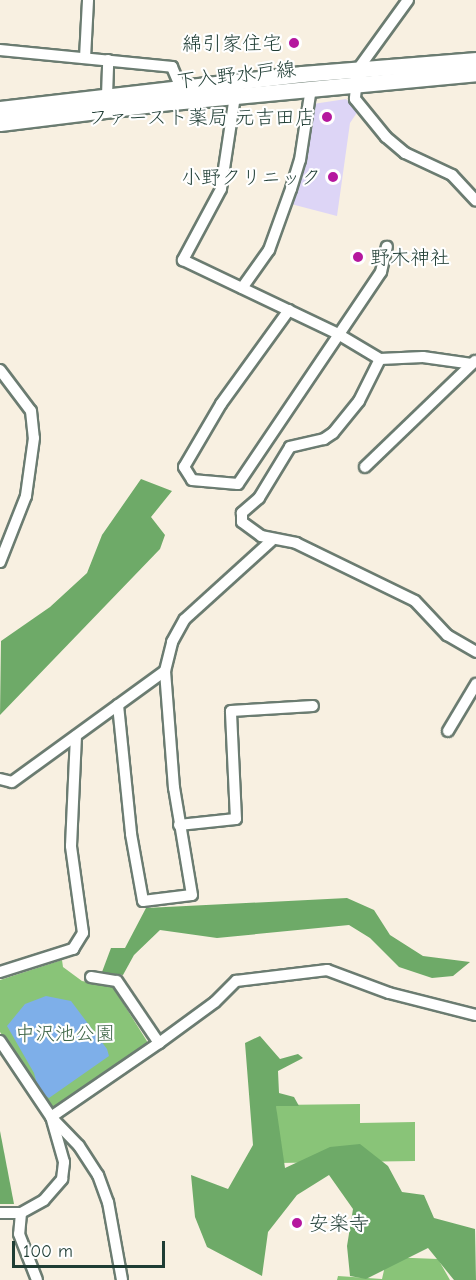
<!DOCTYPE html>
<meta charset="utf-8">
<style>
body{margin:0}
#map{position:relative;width:476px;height:1280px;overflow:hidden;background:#f8f0e1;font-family:"Comic Neue","Klee One",sans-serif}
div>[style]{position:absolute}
.built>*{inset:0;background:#ddd5f6}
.green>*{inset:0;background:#89c478}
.forest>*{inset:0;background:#6eaa68}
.water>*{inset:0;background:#7eafe9}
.roads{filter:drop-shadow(2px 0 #6b7c71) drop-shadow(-2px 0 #6b7c71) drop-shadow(0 2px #6b7c71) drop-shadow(0 -2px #6b7c71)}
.street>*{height:10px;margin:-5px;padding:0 5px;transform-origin:5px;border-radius:5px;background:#fff}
.secondary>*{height:15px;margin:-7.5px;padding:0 7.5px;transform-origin:7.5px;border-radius:7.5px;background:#fff}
.dots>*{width:16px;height:16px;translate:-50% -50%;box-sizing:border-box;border:3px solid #fff;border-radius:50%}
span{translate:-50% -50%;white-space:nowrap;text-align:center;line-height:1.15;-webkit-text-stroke:4.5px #fff;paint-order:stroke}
.poi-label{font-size:20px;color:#1f3d34}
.right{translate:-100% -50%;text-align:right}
.left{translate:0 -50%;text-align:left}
.street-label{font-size:20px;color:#1f3d34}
.park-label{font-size:20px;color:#3f6648}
.scale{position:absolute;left:12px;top:1241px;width:153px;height:27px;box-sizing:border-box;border:3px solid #1f3d34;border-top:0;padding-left:8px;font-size:18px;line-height:21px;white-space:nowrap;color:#1f3d34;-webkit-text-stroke:4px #fff;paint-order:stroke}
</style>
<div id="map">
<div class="built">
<i style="clip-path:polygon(346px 99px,358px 111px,350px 123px,337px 216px,291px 204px,313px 104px)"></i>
</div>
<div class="green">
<i style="clip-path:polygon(62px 960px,63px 967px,82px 981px,113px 987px,150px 1046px,55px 1108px,48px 1106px,0 1032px,0 980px)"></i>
<i style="clip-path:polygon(360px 1104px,360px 1123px,415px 1122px,415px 1161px,277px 1163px,276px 1105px)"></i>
<i style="clip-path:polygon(387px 1257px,438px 1259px,450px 1280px,337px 1280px,338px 1276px,382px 1279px)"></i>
</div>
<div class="forest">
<i style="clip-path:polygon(141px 479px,172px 491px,151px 517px,165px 535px,160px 549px,0 715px,1px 641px,50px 607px,87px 573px,102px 535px)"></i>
<i style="clip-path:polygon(347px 898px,374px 910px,390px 935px,423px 956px,470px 962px,453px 976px,432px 978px,399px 967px,370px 938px,349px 925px,217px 938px,160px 930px,134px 955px,123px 975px,102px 972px,111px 948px,125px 948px,146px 908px)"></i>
<i style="clip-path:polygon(260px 1036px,280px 1059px,298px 1054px,303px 1058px,278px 1071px,279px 1093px,294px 1097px,299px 1106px,276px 1106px,285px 1168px,330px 1147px,360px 1144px,388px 1166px,402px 1192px,424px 1195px,434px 1218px,475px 1229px,476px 1280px,454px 1280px,428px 1248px,366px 1279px,350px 1276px,347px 1246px,353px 1209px,329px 1175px,297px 1195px,268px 1232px,262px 1276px,207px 1247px,195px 1217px,191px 1175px,228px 1189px,253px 1145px,245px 1043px)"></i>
<i style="clip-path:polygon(0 1131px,14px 1204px,0 1204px)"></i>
</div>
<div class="water">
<i style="clip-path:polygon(46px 996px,71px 1001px,107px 1049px,109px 1056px,49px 1098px,39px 1092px,34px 1073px,7px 1026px,25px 1004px)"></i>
</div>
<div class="roads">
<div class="street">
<i style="left:408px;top:0;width:85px;rotate:125.9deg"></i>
<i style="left:358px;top:69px;width:30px;rotate:96deg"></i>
<i style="left:355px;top:99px;width:49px;rotate:50.8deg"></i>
<i style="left:386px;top:137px;width:25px;rotate:40deg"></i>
<i style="left:405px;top:153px;width:52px;rotate:25.1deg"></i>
<i style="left:452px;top:175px;width:35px;rotate:47deg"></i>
<i style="left:0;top:50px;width:173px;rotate:5.6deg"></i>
<i style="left:172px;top:67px;width:21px;rotate:67deg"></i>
<i style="left:85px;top:58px;width:58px;rotate:-87deg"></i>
<i style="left:107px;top:96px;width:36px;rotate:-88deg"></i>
<i style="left:235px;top:96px;width:94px;rotate:98.6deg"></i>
<i style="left:221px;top:189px;width:81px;rotate:118.2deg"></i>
<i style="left:183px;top:260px;width:172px;rotate:25.5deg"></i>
<i style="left:338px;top:334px;width:49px;rotate:30.8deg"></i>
<i style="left:380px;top:359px;width:43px;rotate:-2.7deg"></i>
<i style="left:423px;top:357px;width:49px;rotate:8.1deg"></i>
<i style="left:242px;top:288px;width:47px;rotate:-54.6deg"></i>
<i style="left:269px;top:250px;width:65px;rotate:-70.2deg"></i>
<i style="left:291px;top:189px;width:30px;rotate:-73deg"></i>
<i style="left:300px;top:160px;width:73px;rotate:-81.3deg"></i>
<i style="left:289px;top:310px;width:116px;rotate:125.9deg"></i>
<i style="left:221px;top:404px;width:73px;rotate:120.4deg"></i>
<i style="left:184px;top:467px;width:15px;rotate:58deg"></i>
<i style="left:192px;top:480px;width:46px;rotate:5deg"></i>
<i style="left:238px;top:484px;width:256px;rotate:-56deg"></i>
<i style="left:381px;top:272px;width:26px;rotate:-77deg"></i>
<i style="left:380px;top:359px;width:47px;rotate:116.6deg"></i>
<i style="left:359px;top:401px;width:41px;rotate:129.1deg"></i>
<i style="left:333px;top:433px;width:11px;rotate:146deg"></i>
<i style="left:324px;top:439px;width:35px;rotate:167deg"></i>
<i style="left:290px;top:447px;width:60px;rotate:121.3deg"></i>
<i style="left:259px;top:498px;width:23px;rotate:139deg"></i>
<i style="left:242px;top:513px;width:9px;rotate:90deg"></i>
<i style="left:242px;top:522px;width:24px;rotate:36deg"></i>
<i style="left:261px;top:536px;width:36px;rotate:11deg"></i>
<i style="left:296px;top:543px;width:132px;rotate:26deg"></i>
<i style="left:415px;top:601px;width:47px;rotate:46.7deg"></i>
<i style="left:447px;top:635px;width:34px;rotate:30deg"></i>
<i style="left:0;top:370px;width:51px;rotate:52.9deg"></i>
<i style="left:31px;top:411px;width:27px;rotate:84deg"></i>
<i style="left:34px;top:438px;width:59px;rotate:97.9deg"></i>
<i style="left:26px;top:496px;width:71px;rotate:111.5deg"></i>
<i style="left:365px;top:467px;width:153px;rotate:-43.9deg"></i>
<i style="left:118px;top:705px;width:130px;rotate:84.2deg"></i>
<i style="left:131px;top:834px;width:68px;rotate:79.8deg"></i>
<i style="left:143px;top:901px;width:49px;rotate:-7deg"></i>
<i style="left:192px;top:895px;width:109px;rotate:-99.5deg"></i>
<i style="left:174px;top:788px;width:117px;rotate:-94.4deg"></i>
<i style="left:165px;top:671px;width:30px;rotate:-76deg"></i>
<i style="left:172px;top:642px;width:26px;rotate:-61deg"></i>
<i style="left:185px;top:619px;width:116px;rotate:-42.2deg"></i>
<i style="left:448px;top:731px;width:55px;rotate:-59.2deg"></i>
<i style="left:0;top:779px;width:12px;rotate:14deg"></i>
<i style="left:12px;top:782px;width:189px;rotate:-36deg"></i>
<i style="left:179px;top:825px;width:57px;rotate:-6deg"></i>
<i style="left:236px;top:819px;width:108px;rotate:-92.7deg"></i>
<i style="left:231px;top:711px;width:82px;rotate:-3.5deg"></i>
<i style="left:0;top:972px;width:77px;rotate:-17.5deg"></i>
<i style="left:73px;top:949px;width:19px;rotate:-58deg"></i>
<i style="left:83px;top:933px;width:88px;rotate:-97.9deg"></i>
<i style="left:71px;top:846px;width:110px;rotate:-87.4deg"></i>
<i style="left:91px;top:977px;width:26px;rotate:9deg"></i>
<i style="left:117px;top:981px;width:75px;rotate:55.9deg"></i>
<i style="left:0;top:1041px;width:92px;rotate:56.1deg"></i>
<i style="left:51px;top:1117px;width:40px;rotate:46deg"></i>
<i style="left:79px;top:1146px;width:35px;rotate:57deg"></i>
<i style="left:98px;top:1175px;width:29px;rotate:70deg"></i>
<i style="left:108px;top:1202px;width:79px;rotate:79.8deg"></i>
<i style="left:51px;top:1117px;width:131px;rotate:-34.4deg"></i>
<i style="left:159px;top:1043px;width:69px;rotate:-36.2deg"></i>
<i style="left:215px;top:1002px;width:30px;rotate:-45deg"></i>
<i style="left:236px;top:981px;width:92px;rotate:-6.9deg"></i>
<i style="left:327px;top:970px;width:66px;rotate:20.4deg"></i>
<i style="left:389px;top:993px;width:90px;rotate:14.2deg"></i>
<i style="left:0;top:1213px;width:21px"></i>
<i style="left:21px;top:1213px;width:26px;rotate:-29deg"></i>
<i style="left:44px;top:1200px;width:28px;rotate:-49deg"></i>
<i style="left:62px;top:1179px;width:17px;rotate:-83deg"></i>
<i style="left:64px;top:1162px;width:44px;rotate:-105.9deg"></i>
<i style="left:21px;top:1213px;width:21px;rotate:95deg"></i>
<i style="left:19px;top:1234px;width:49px;rotate:68.6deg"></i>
</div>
<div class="secondary">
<i style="left:0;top:109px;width:304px;rotate:-6.6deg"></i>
<i style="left:302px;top:74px;width:175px;rotate:-4.6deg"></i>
<i style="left:0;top:123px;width:173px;rotate:-7deg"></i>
<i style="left:172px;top:102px;width:305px;rotate:-5.4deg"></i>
</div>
</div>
<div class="dots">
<i style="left:294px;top:43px;background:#b5179e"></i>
<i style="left:327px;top:117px;background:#b5179e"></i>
<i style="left:333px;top:177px;background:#b5179e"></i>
<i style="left:358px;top:257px;background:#b5179e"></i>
<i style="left:297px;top:1223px;background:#b5179e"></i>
</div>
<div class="poi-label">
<span class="right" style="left:282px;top:43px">綿引家住宅</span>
<span class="right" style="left:315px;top:117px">ファースト薬局 元吉田店</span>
<span class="right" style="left:321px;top:177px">小野クリニック</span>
<span class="left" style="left:370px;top:257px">野木神社</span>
<span class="left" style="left:309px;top:1223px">安楽寺</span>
</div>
<div class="street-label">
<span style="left:236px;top:75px;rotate:-6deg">下入野水戸線</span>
</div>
<div class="park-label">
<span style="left:65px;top:1033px">中沢池公園</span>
</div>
<div class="scale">100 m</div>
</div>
